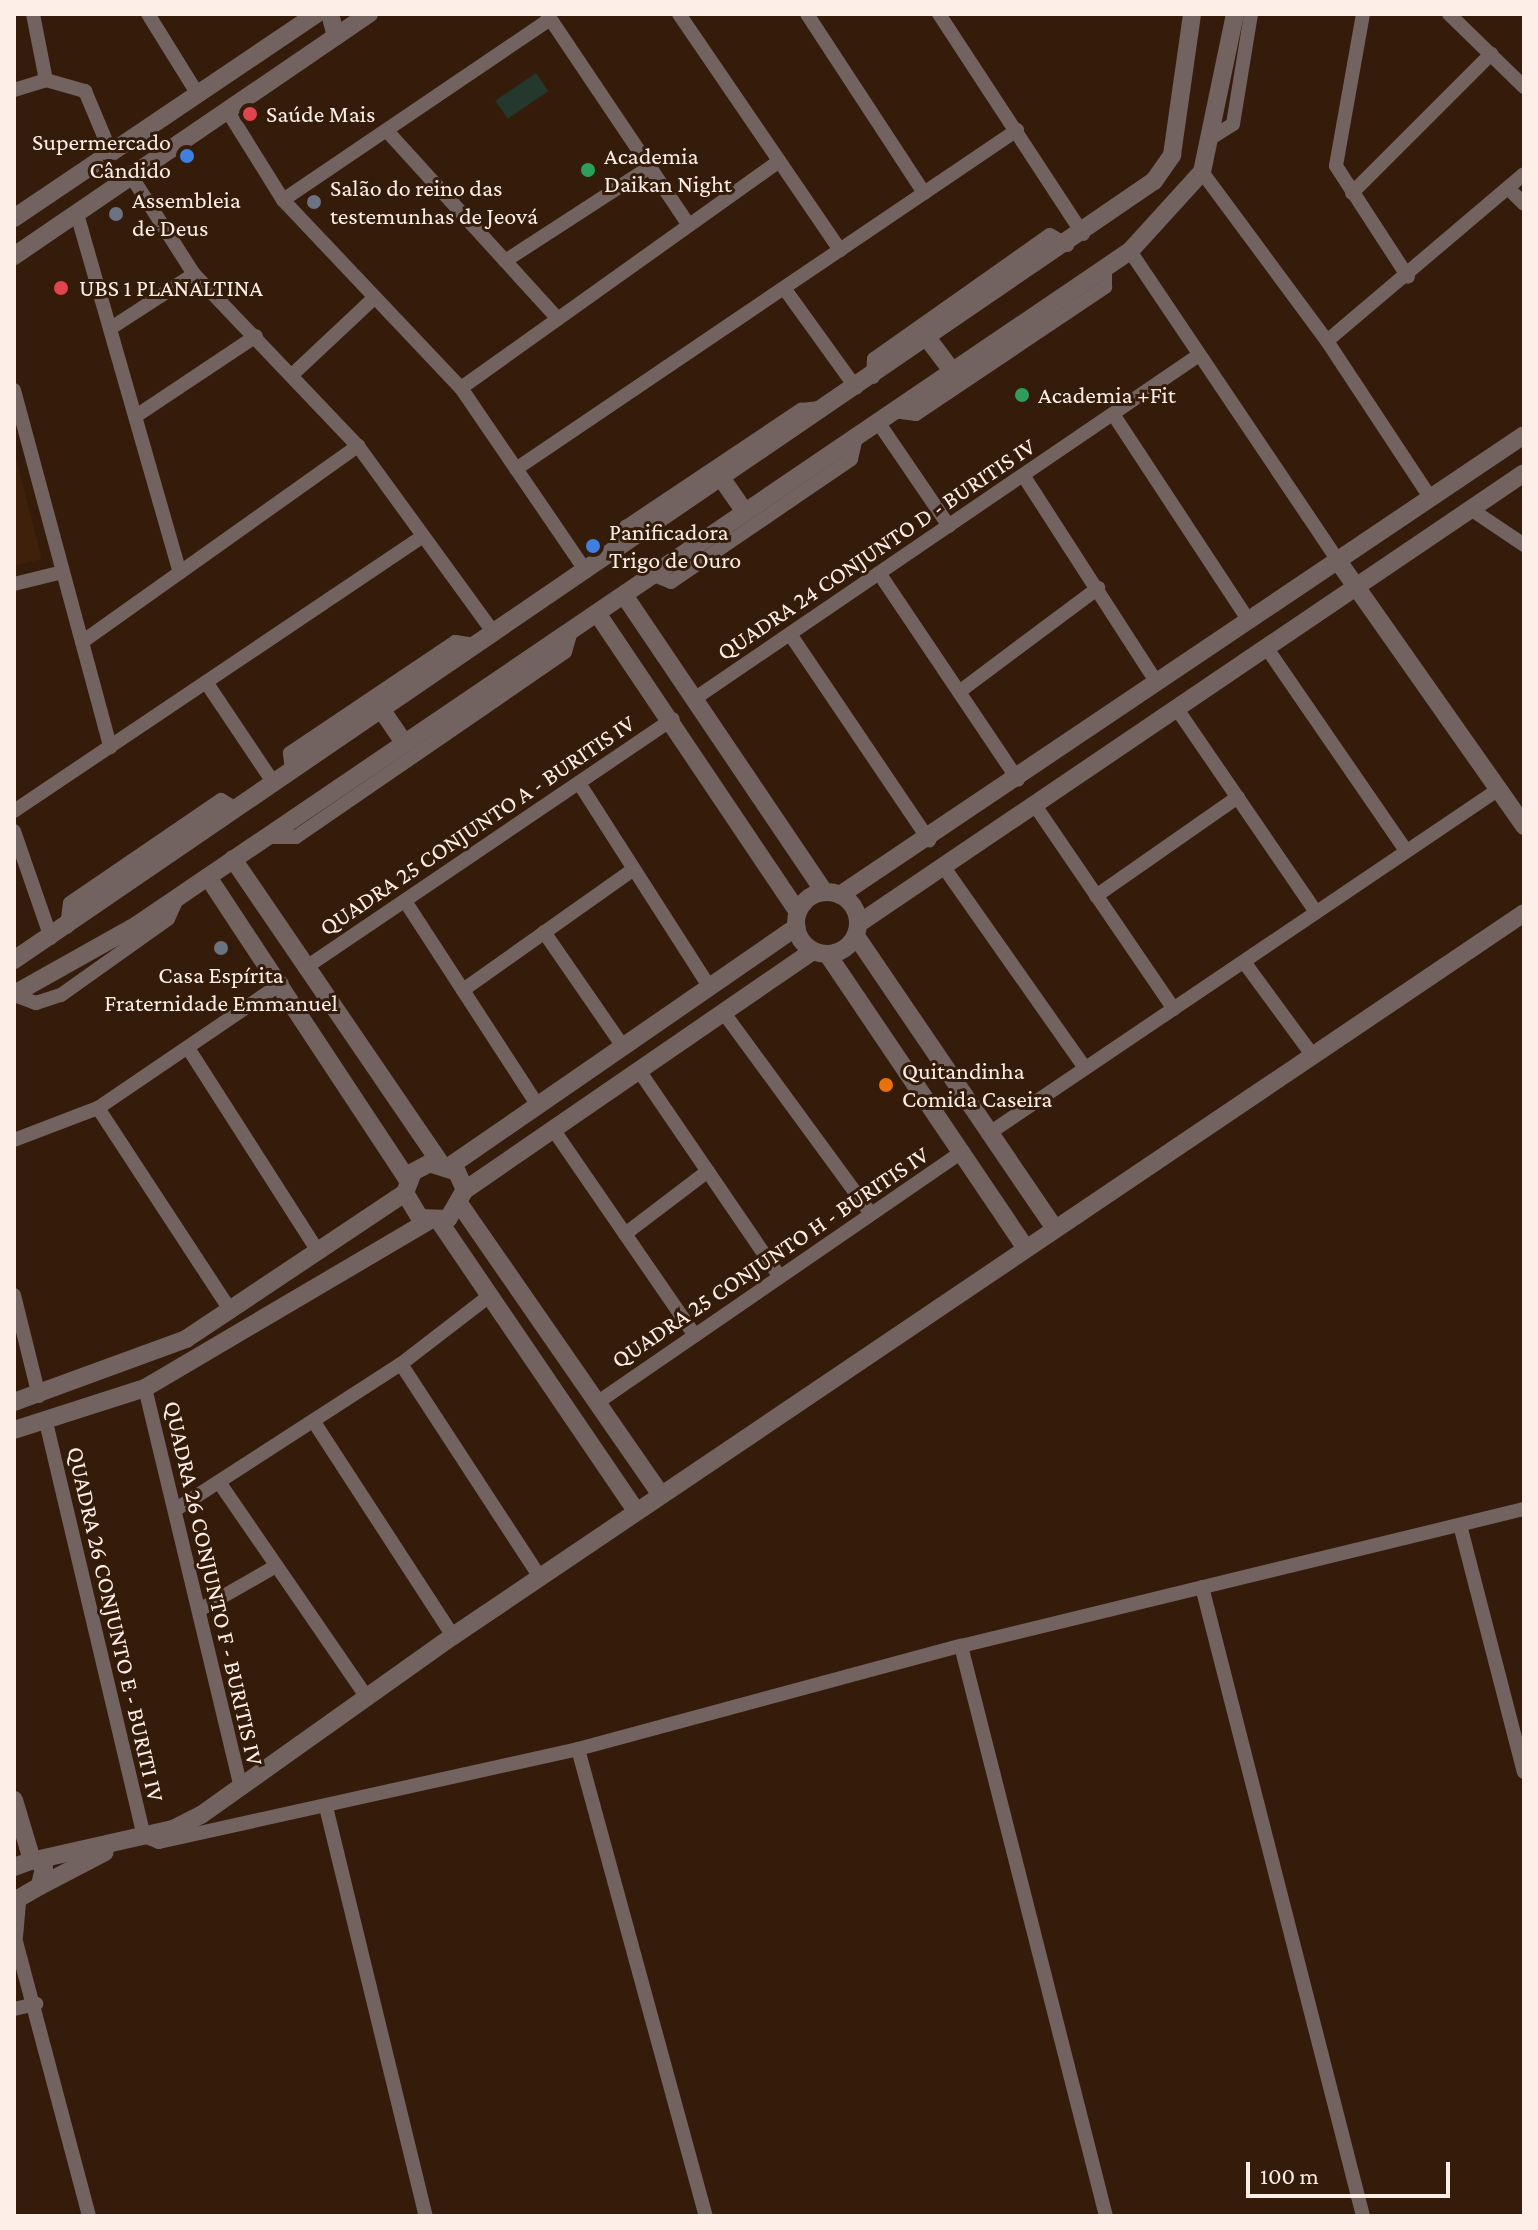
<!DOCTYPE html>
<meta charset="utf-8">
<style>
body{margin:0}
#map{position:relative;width:1538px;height:2230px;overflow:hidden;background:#341b0a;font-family:"Crimson Pro",serif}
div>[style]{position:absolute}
.built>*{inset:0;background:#3f200a}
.green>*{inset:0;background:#24382e;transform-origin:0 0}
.minor>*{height:14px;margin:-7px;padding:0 7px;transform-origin:7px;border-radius:7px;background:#726260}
.tertiary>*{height:18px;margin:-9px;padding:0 9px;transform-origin:9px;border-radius:9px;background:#726260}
.tertiary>.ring{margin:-9px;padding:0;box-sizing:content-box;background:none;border:18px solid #726260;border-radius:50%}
.dots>*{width:22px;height:22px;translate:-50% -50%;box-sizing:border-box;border:4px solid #341b0a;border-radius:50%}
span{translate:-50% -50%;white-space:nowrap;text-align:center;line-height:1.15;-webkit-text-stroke:6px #341b0a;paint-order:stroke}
.poi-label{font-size:24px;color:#fdefe7}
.left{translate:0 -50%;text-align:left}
.right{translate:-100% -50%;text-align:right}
.street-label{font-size:24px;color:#fdefe7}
.frame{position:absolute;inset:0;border:16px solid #fdefe7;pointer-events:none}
.scale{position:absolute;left:1246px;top:2162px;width:204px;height:36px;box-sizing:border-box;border:4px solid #fdefe7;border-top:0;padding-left:10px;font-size:24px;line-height:28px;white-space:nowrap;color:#fdefe7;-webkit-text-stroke:6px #341b0a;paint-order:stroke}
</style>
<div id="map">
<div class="built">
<i style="clip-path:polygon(14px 450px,42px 559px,14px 566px)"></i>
</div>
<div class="green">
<i style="left:536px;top:73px;width:22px;height:49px;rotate:56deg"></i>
</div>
<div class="minor">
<i style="left:33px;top:14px;width:67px;rotate:78.9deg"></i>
<i style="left:46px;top:80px;width:41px;rotate:15.8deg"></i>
<i style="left:85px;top:91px;width:67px;rotate:67.2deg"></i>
<i style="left:148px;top:14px;width:93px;rotate:58.2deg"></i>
<i style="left:547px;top:14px;width:254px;rotate:56.1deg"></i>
<i style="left:679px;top:14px;width:286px;rotate:55.7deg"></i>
<i style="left:807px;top:14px;width:214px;rotate:56.8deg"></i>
<i style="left:939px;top:14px;width:263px;rotate:56.8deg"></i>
<i style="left:1363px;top:14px;width:154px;rotate:100.1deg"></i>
<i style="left:1336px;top:166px;width:132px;rotate:57deg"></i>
<i style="left:1449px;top:14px;width:105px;rotate:44.2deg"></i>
<i style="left:14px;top:90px;width:34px;rotate:-17deg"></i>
<i style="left:227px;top:110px;width:106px;rotate:58.1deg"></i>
<i style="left:283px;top:200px;width:259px;rotate:46.6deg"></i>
<i style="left:461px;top:388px;width:222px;rotate:55.7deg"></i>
<i style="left:387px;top:131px;width:254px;rotate:47.7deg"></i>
<i style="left:1214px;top:136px;width:22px;rotate:-32deg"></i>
<i style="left:1233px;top:124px;width:111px;rotate:-80.7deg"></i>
<i style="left:1202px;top:172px;width:210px;rotate:53.5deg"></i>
<i style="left:1327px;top:341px;width:187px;rotate:56.6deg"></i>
<i style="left:131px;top:176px;width:117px;rotate:57.3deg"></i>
<i style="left:194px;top:274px;width:238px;rotate:46.4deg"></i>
<i style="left:358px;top:446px;width:231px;rotate:54deg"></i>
<i style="left:1509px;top:189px;width:21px;rotate:45deg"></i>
<i style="left:1352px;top:193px;width:197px;rotate:-45deg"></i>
<i style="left:283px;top:200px;width:323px;rotate:-34.1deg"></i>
<i style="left:77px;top:214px;width:373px;rotate:74deg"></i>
<i style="left:1130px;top:251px;width:373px;rotate:56.1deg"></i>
<i style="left:505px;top:261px;width:173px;rotate:-33deg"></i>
<i style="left:784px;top:288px;width:123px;rotate:54.2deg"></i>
<i style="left:111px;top:328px;width:99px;rotate:-33deg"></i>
<i style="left:1327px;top:341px;width:258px;rotate:-40.3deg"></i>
<i style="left:293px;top:374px;width:112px;rotate:-43.2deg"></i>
<i style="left:873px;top:377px;width:18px;rotate:-87deg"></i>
<i style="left:874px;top:359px;width:215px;rotate:-35.2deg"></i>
<i style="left:1050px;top:235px;width:20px;rotate:30deg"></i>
<i style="left:461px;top:388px;width:391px;rotate:-35.5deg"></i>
<i style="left:14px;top:390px;width:370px;rotate:74.9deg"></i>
<i style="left:894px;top:411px;width:22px;rotate:8deg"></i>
<i style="left:916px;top:414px;width:228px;rotate:-33.9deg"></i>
<i style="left:1105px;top:287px;width:16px;rotate:-90deg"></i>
<i style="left:1113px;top:414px;width:248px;rotate:56.7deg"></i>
<i style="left:136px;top:416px;width:144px;rotate:-33.7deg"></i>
<i style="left:878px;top:422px;width:126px;rotate:55.7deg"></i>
<i style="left:516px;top:469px;width:605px;rotate:-34.08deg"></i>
<i style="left:1023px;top:475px;width:245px;rotate:57.2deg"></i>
<i style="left:1472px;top:510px;width:63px;rotate:33.9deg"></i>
<i style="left:612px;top:553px;width:30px;rotate:-62deg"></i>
<i style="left:626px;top:527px;width:211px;rotate:-33.8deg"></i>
<i style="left:801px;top:410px;width:19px;rotate:-6deg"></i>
<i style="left:879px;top:573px;width:249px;rotate:56.1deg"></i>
<i style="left:654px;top:575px;width:18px;rotate:22deg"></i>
<i style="left:671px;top:582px;width:218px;rotate:-34.3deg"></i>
<i style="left:851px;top:459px;width:23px;rotate:-77deg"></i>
<i style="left:14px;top:584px;width:50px;rotate:-13.8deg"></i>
<i style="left:790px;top:634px;width:249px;rotate:56deg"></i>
<i style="left:82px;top:642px;width:339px;rotate:-35.4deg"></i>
<i style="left:1266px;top:647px;width:247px;rotate:55.5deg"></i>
<i style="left:206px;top:682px;width:120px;rotate:56.2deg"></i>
<i style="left:959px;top:692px;width:174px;rotate:-36.8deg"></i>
<i style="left:697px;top:697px;width:607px;rotate:-34.27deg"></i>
<i style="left:1177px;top:709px;width:246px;rotate:55.6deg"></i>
<i style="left:292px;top:770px;width:17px;rotate:-97deg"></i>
<i style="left:290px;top:753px;width:199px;rotate:-33.9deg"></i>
<i style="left:455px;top:642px;width:22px;rotate:8deg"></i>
<i style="left:579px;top:783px;width:241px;rotate:57.4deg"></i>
<i style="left:1034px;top:804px;width:248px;rotate:55.7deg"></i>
<i style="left:14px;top:811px;width:493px;rotate:-33.9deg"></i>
<i style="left:14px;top:831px;width:113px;rotate:70.9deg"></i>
<i style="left:266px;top:837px;width:30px"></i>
<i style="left:296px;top:837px;width:326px;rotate:-34.5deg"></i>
<i style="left:565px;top:652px;width:22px;rotate:-74deg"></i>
<i style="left:943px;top:866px;width:247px;rotate:54.9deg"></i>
<i style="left:1096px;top:896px;width:173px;rotate:-34.9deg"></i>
<i style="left:405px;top:901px;width:241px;rotate:57deg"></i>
<i style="left:67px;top:927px;width:24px;rotate:-83deg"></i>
<i style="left:70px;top:903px;width:183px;rotate:-34.3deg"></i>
<i style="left:221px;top:800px;width:17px;rotate:31deg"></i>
<i style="left:544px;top:932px;width:137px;rotate:55.4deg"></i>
<i style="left:1244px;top:962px;width:112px;rotate:53.7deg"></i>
<i style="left:305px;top:968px;width:444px;rotate:-34.1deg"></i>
<i style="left:463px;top:990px;width:209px;rotate:-35.3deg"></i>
<i style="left:14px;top:995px;width:23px;rotate:20deg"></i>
<i style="left:36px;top:1003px;width:26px;rotate:-18deg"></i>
<i style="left:61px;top:995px;width:131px;rotate:-35.4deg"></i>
<i style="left:168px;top:919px;width:24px;rotate:-66deg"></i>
<i style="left:724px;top:1013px;width:249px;rotate:53.8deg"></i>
<i style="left:188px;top:1048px;width:243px;rotate:57.4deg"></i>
<i style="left:640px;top:1072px;width:248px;rotate:55.7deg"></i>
<i style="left:98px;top:1108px;width:243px;rotate:56.8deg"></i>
<i style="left:555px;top:1132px;width:247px;rotate:55.5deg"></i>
<i style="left:988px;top:1134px;width:617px;rotate:-34.03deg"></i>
<i style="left:14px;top:1140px;width:90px;rotate:-20.9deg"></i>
<i style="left:98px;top:1108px;width:222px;rotate:-34.2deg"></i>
<i style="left:625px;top:1234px;width:104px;rotate:-37.2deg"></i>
<i style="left:14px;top:1295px;width:104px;rotate:76.1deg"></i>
<i style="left:401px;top:1364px;width:254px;rotate:56.9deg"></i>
<i style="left:145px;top:1388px;width:412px;rotate:76.5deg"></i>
<i style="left:601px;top:1400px;width:439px;rotate:-34.5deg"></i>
<i style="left:46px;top:1422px;width:425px;rotate:76.7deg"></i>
<i style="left:144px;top:1836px;width:16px;rotate:22deg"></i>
<i style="left:159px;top:1842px;width:429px;rotate:-12.5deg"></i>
<i style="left:578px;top:1749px;width:397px;rotate:-15.1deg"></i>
<i style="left:961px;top:1646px;width:579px;rotate:-13.68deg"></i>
<i style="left:314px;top:1422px;width:255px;rotate:57deg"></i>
<i style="left:221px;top:1485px;width:256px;rotate:55.5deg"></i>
<i style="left:178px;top:1508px;width:265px;rotate:-32.9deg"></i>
<i style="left:401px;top:1364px;width:110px;rotate:-37.6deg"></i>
<i style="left:1460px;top:1525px;width:255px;rotate:75.5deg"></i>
<i style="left:1202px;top:1587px;width:649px;rotate:75.64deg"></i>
<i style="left:201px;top:1609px;width:86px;rotate:-29.8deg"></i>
<i style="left:961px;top:1646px;width:588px;rotate:75.73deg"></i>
<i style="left:578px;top:1749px;width:484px;rotate:74.7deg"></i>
<i style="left:326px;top:1807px;width:421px;rotate:76.3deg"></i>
<i style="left:14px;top:1934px;width:292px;rotate:75.1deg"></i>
<i style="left:16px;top:1937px;width:38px;rotate:-85deg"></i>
<i style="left:14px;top:2009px;width:23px;rotate:-13deg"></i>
</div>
<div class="tertiary">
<i style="left:330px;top:14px;width:23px;rotate:75deg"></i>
<i style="left:14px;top:218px;width:365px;rotate:-34deg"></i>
<i style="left:14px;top:256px;width:430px;rotate:-34.3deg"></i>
<i style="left:928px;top:339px;width:41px;rotate:52.9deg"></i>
<i style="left:722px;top:479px;width:40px;rotate:55.1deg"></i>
<i style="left:1338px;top:561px;width:324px;rotate:54.9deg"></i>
<i style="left:624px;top:595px;width:358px;rotate:56deg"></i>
<i style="left:597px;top:613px;width:360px;rotate:56.1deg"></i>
<i style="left:381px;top:709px;width:42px;rotate:55.6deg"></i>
<i style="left:233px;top:859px;width:368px;rotate:55.7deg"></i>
<i style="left:208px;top:877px;width:363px;rotate:56.6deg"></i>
<i class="ring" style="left:796px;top:892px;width:44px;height:44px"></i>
<i style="left:840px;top:895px;width:824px;rotate:-33.92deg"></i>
<i style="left:858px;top:924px;width:804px;rotate:-34.1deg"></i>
<i style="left:856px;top:936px;width:354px;rotate:55.8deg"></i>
<i style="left:828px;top:955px;width:354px;rotate:56deg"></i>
<i style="left:14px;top:960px;width:1381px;rotate:-34.35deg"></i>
<i style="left:1154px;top:181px;width:32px;rotate:-55deg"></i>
<i style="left:1172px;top:155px;width:142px;rotate:-81.9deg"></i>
<i style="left:14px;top:994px;width:141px;rotate:-29.3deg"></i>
<i style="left:137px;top:925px;width:1200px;rotate:-34.17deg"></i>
<i style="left:1130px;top:251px;width:107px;rotate:-47.7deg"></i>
<i style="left:1202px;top:172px;width:161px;rotate:-78.2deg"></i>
<i style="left:450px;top:1166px;width:421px;rotate:-34.6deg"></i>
<i style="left:465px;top:1190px;width:20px;rotate:-114deg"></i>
<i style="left:457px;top:1172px;width:28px;rotate:-162deg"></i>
<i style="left:430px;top:1163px;width:19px;rotate:152deg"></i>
<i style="left:413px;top:1172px;width:22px;rotate:111deg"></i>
<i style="left:405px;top:1193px;width:29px;rotate:59deg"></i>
<i style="left:420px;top:1218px;width:28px;rotate:2deg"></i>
<i style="left:448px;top:1219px;width:34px;rotate:-60deg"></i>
<i style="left:465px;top:1190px;width:422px;rotate:-34.5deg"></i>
<i style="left:461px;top:1206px;width:351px;rotate:55.3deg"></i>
<i style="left:439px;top:1221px;width:351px;rotate:55.8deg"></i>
<i style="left:14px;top:1402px;width:183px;rotate:-20.1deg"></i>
<i style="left:186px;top:1339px;width:263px;rotate:-33.7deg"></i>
<i style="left:14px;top:1430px;width:138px;rotate:-17.8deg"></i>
<i style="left:145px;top:1388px;width:329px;rotate:-30.5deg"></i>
<i style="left:14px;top:1800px;width:63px;rotate:73.3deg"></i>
<i style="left:40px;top:1859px;width:136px;rotate:-12.7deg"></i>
<i style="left:173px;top:1829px;width:31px;rotate:-27deg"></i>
<i style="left:201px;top:1815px;width:309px;rotate:-35.4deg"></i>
<i style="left:453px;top:1636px;width:1292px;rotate:-34.02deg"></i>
<i style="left:14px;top:1867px;width:23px;rotate:-20deg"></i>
<i style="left:36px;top:1859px;width:12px;rotate:48deg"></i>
<i style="left:44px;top:1868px;width:18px;rotate:103deg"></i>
<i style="left:40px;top:1886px;width:30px;rotate:150deg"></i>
<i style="left:40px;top:1886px;width:73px;rotate:-27.6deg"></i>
</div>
<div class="dots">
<i style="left:250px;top:114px;background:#e0444e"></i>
<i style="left:187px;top:156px;background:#3f7fe0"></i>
<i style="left:588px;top:170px;background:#2e9e5b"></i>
<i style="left:314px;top:202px;background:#6b7280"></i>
<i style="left:116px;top:214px;background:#6b7280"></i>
<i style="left:61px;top:288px;background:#e0444e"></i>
<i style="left:1022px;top:395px;background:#2e9e5b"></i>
<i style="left:593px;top:546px;background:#3f7fe0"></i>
<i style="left:221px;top:948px;background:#6b7280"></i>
<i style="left:886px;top:1085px;background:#e8710a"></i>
</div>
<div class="poi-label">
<span class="left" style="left:266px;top:114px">Saúde Mais</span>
<span class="right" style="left:171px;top:156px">Supermercado<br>Cândido</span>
<span class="left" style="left:604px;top:170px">Academia<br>Daikan Night</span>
<span class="left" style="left:330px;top:202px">Salão do reino das<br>testemunhas de Jeová</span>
<span class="left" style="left:132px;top:214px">Assembleia<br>de Deus</span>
<span class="left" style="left:79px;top:288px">UBS 1 PLANALTINA</span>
<span class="left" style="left:1038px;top:395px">Academia +Fit</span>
<span class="left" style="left:609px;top:546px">Panificadora<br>Trigo de Ouro</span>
<span style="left:221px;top:989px">Casa Espírita<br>Fraternidade Emmanuel</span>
<span class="left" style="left:902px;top:1085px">Quitandinha<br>Comida Caseira</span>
</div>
<div class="street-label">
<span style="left:876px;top:549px;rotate:-34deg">QUADRA 24 CONJUNTO D - BURITIS IV</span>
<span style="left:477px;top:825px;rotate:-34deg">QUADRA 25 CONJUNTO A - BURITIS IV</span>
<span style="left:770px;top:1257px;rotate:-34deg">QUADRA 25 CONJUNTO H - BURITIS IV</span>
<span style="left:214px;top:1583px;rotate:77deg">QUADRA 26 CONJUNTO F - BURITIS IV</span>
<span style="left:116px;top:1624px;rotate:77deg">QUADRA 26 CONJUNTO E - BURITI IV</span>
</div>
<div class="frame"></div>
<div class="scale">100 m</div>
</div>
